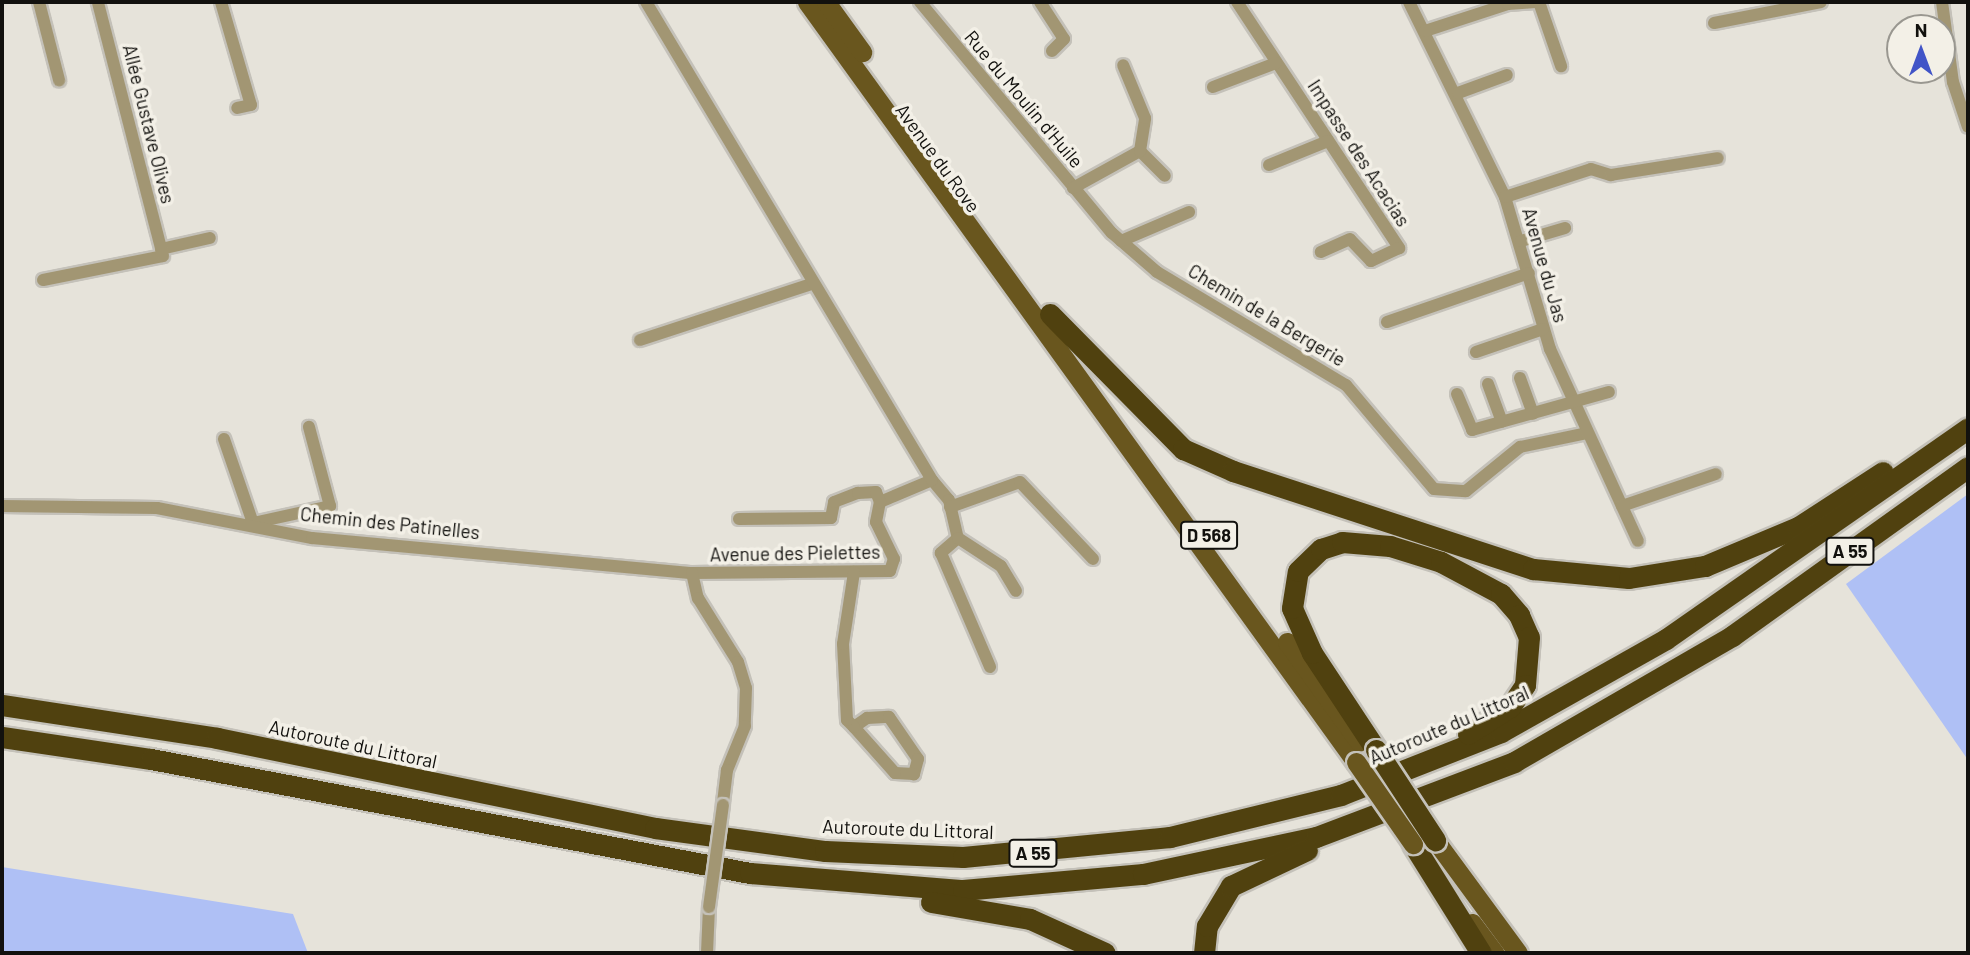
<!DOCTYPE html>
<meta charset="utf-8">
<style>
body{margin:0}
#map{position:relative;width:1970px;height:955px;overflow:hidden;background:#e6e3da;font-family:Barlow,sans-serif}
div>[style]{position:absolute}
.green>*{inset:0;background:#afc0f5}
.roads{filter:drop-shadow(2px 0 #c4c1b9) drop-shadow(-2px 0 #c4c1b9) drop-shadow(0 2px #c4c1b9) drop-shadow(0 -2px #c4c1b9)}
.street>*{height:12px;margin:-6px;padding:0 6px;transform-origin:6px;border-radius:6px;background:#a29673}
.primary>*{height:19px;margin:-9.5px;padding:0 9.5px;transform-origin:9.5px;border-radius:9.5px;background:#69561e}
.highway>*{height:21px;margin:-10.5px;padding:0 10.5px;transform-origin:10.5px;border-radius:10.5px;background:#50410f}
.bridges{filter:drop-shadow(2px 0 #c4c1b9) drop-shadow(-2px 0 #c4c1b9) drop-shadow(0 2px #c4c1b9) drop-shadow(0 -2px #c4c1b9)}
.street-bridge>*{height:12px;margin:-6px;padding:0 6px;transform-origin:6px;border-radius:6px;background:#a29673}
.primary-bridge>*{height:19px;margin:-9.5px;padding:0 9.5px;transform-origin:9.5px;border-radius:9.5px;background:#69561e}
.highway-bridge>*{height:21px;margin:-10.5px;padding:0 10.5px;transform-origin:10.5px;border-radius:10.5px;background:#50410f}
span{translate:-50% -50%;white-space:nowrap;text-align:center;line-height:1.15;-webkit-text-stroke:7px #f3f0e7;paint-order:stroke}
.shield-label span{padding:2px 5px;background:#f3f0e7;border:2px solid;border-radius:5px;-webkit-text-stroke-width:0}
.shield-label{font-size:18px;color:#12110e;font-weight:700}
.street-label{font-size:19px;color:#12110e}
.frame{position:absolute;inset:0;border:4px solid #12110e;pointer-events:none}
.north{position:absolute;left:1886px;top:14px;width:70px;height:70px;box-sizing:border-box;background:#f3f0e7;border:2px solid #999790;border-radius:50%;rotate:0deg;font-size:19px;font-weight:700;line-height:28px;text-align:center;color:#12110e}
.north::after{content:'';display:block;margin:auto;width:24px;height:32px;background:#4154c7;clip-path:polygon(50% 0,100% 100%,50% 72%,0 100%)}
</style>
<div id="map">
<div class="green">
<i style="clip-path:polygon(1968px 494px,1968px 760px,1846px 584px)"></i>
<i style="clip-path:polygon(2px 867px,293px 914px,308px 953px,2px 953px)"></i>
</div>
<div class="roads">
<div class="street">
<i style="left:39px;top:2px;width:81px;rotate:75.6deg"></i>
<i style="left:221px;top:2px;width:107px;rotate:73.8deg"></i>
<i style="left:251px;top:105px;width:14px;rotate:168deg"></i>
<i style="left:920px;top:2px;width:300px;rotate:50.3deg"></i>
<i style="left:1112px;top:233px;width:60px;rotate:40.9deg"></i>
<i style="left:1157px;top:272px;width:220px;rotate:30.9deg"></i>
<i style="left:1346px;top:385px;width:136px;rotate:49.8deg"></i>
<i style="left:1434px;top:489px;width:32px;rotate:4deg"></i>
<i style="left:1466px;top:491px;width:70px;rotate:-39.2deg"></i>
<i style="left:1520px;top:447px;width:68px;rotate:-11.8deg"></i>
<i style="left:1040px;top:2px;width:44px;rotate:57deg"></i>
<i style="left:1064px;top:39px;width:17px;rotate:135deg"></i>
<i style="left:1237px;top:2px;width:295px;rotate:56.6deg"></i>
<i style="left:1399px;top:248px;width:31px;rotate:155deg"></i>
<i style="left:1371px;top:261px;width:30px;rotate:-134deg"></i>
<i style="left:1350px;top:239px;width:32px;rotate:156deg"></i>
<i style="left:1409px;top:2px;width:217px;rotate:63.8deg"></i>
<i style="left:1505px;top:197px;width:159px;rotate:73.5deg"></i>
<i style="left:1550px;top:349px;width:211px;rotate:65.4deg"></i>
<i style="left:1942px;top:2px;width:81px;rotate:82.2deg"></i>
<i style="left:1953px;top:82px;width:47px;rotate:71.6deg"></i>
<i style="left:1714px;top:23px;width:109px;rotate:-11.1deg"></i>
<i style="left:1425px;top:31px;width:87px;rotate:-18deg"></i>
<i style="left:1508px;top:4px;width:31px;rotate:-4deg"></i>
<i style="left:1539px;top:2px;width:68px;rotate:71deg"></i>
<i style="left:1213px;top:87px;width:67px;rotate:-20.9deg"></i>
<i style="left:1458px;top:93px;width:52px;rotate:-20.2deg"></i>
<i style="left:1140px;top:151px;width:35px;rotate:45deg"></i>
<i style="left:1269px;top:165px;width:64px;rotate:-22.1deg"></i>
<i style="left:1073px;top:188px;width:77px;rotate:-28.9deg"></i>
<i style="left:1140px;top:151px;width:33px;rotate:-81deg"></i>
<i style="left:1145px;top:118px;width:57px;rotate:-112.5deg"></i>
<i style="left:1505px;top:197px;width:90px;rotate:-18deg"></i>
<i style="left:1591px;top:169px;width:21px;rotate:17deg"></i>
<i style="left:1611px;top:175px;width:108px;rotate:-9deg"></i>
<i style="left:1121px;top:241px;width:74px;rotate:-23.1deg"></i>
<i style="left:1521px;top:241px;width:46px;rotate:-16.5deg"></i>
<i style="left:161px;top:249px;width:50px;rotate:-12.7deg"></i>
<i style="left:43px;top:280px;width:122px;rotate:-11.3deg"></i>
<i style="left:163px;top:256px;width:262px;rotate:-104.4deg"></i>
<i style="left:1387px;top:322px;width:150px;rotate:-19deg"></i>
<i style="left:640px;top:340px;width:180px;rotate:-18.1deg"></i>
<i style="left:1476px;top:352px;width:71px;rotate:-18.9deg"></i>
<i style="left:1520px;top:378px;width:38px;rotate:70deg"></i>
<i style="left:1488px;top:384px;width:40px;rotate:69.8deg"></i>
<i style="left:1457px;top:394px;width:39px;rotate:67deg"></i>
<i style="left:1472px;top:430px;width:142px;rotate:-15.5deg"></i>
<i style="left:224px;top:439px;width:89px;rotate:71deg"></i>
<i style="left:253px;top:523px;width:79px;rotate:-12.4deg"></i>
<i style="left:330px;top:506px;width:82px;rotate:-104.9deg"></i>
<i style="left:932px;top:480px;width:26px;rotate:50deg"></i>
<i style="left:949px;top:500px;width:39px;rotate:77deg"></i>
<i style="left:2px;top:506px;width:155px;rotate:0.7deg"></i>
<i style="left:157px;top:508px;width:158px;rotate:11deg"></i>
<i style="left:312px;top:538px;width:382px;rotate:5.3deg"></i>
<i style="left:692px;top:573px;width:198px;rotate:-0.6deg"></i>
<i style="left:890px;top:571px;width:13px;rotate:-72deg"></i>
<i style="left:894px;top:559px;width:41px;rotate:-115.9deg"></i>
<i style="left:876px;top:522px;width:20px;rotate:-79deg"></i>
<i style="left:880px;top:502px;width:56px;rotate:-22.9deg"></i>
<i style="left:932px;top:480px;width:557px;rotate:-120.89deg"></i>
<i style="left:1622px;top:506px;width:99px;rotate:-18.8deg"></i>
<i style="left:950px;top:507px;width:74px;rotate:-19.7deg"></i>
<i style="left:1020px;top:482px;width:106px;rotate:46.5deg"></i>
<i style="left:739px;top:519px;width:92px;rotate:-0.6deg"></i>
<i style="left:831px;top:518px;width:16px;rotate:-79deg"></i>
<i style="left:834px;top:502px;width:26px;rotate:-21deg"></i>
<i style="left:858px;top:493px;width:18px;rotate:-3deg"></i>
<i style="left:876px;top:492px;width:11px;rotate:68deg"></i>
<i style="left:958px;top:538px;width:23px;rotate:139deg"></i>
<i style="left:941px;top:553px;width:124px;rotate:66.7deg"></i>
<i style="left:958px;top:538px;width:51px;rotate:33.1deg"></i>
<i style="left:1001px;top:566px;width:29px;rotate:59deg"></i>
<i style="left:692px;top:573px;width:26px;rotate:77deg"></i>
<i style="left:698px;top:598px;width:75px;rotate:58deg"></i>
<i style="left:738px;top:662px;width:27px;rotate:73deg"></i>
<i style="left:746px;top:688px;width:38px;rotate:92deg"></i>
<i style="left:745px;top:726px;width:48px;rotate:112.2deg"></i>
<i style="left:727px;top:770px;width:35px;rotate:97deg"></i>
<i style="left:854px;top:727px;width:16px;rotate:-35deg"></i>
<i style="left:867px;top:718px;width:22px;rotate:-3deg"></i>
<i style="left:889px;top:717px;width:51px;rotate:55.4deg"></i>
<i style="left:918px;top:759px;width:16px;rotate:105deg"></i>
<i style="left:914px;top:774px;width:19px;rotate:-177deg"></i>
<i style="left:895px;top:773px;width:62px;rotate:-131.7deg"></i>
<i style="left:854px;top:727px;width:10px;rotate:-135deg"></i>
<i style="left:847px;top:720px;width:76px;rotate:-93deg"></i>
<i style="left:843px;top:644px;width:73px;rotate:-81.3deg"></i>
<i style="left:707px;top:953px;width:46px;rotate:-87.5deg"></i>
</div>
<div class="primary">
<i style="left:807px;top:2px;width:938px;rotate:54.16deg"></i>
<i style="left:826px;top:2px;width:62px;rotate:54.2deg"></i>
<i style="left:1287px;top:642px;width:123px;rotate:54.2deg"></i>
<i style="left:1435px;top:840px;width:140px;rotate:53.7deg"></i>
<i style="left:1472px;top:923px;width:38px;rotate:53deg"></i>
</div>
<div class="highway">
<i style="left:1050px;top:314px;width:190px;rotate:45.4deg"></i>
<i style="left:1183px;top:449px;width:55px;rotate:23.7deg"></i>
<i style="left:1233px;top:471px;width:316px;rotate:18.1deg"></i>
<i style="left:1533px;top:569px;width:96px;rotate:5.4deg"></i>
<i style="left:1629px;top:578px;width:77px;rotate:-9deg"></i>
<i style="left:1705px;top:566px;width:101px;rotate:-22.8deg"></i>
<i style="left:1798px;top:527px;width:101px;rotate:-32.9deg"></i>
<i style="left:2px;top:705px;width:218px;rotate:8.7deg"></i>
<i style="left:217px;top:738px;width:447px;rotate:11.6deg"></i>
<i style="left:655px;top:828px;width:172px;rotate:7.7deg"></i>
<i style="left:825px;top:851px;width:138px;rotate:2.5deg"></i>
<i style="left:963px;top:857px;width:208px;rotate:-5.5deg"></i>
<i style="left:1170px;top:837px;width:176px;rotate:-13.8deg"></i>
<i style="left:1341px;top:795px;width:172px;rotate:-21.5deg"></i>
<i style="left:1501px;top:732px;width:189px;rotate:-29.4deg"></i>
<i style="left:1666px;top:639px;width:368px;rotate:-34.9deg"></i>
<i style="left:2px;top:737px;width:151px;rotate:8.4deg"></i>
<i style="left:151px;top:759px;width:610px;rotate:10.78deg"></i>
<i style="left:750px;top:873px;width:214px;rotate:4.6deg"></i>
<i style="left:963px;top:890px;width:181px;rotate:-5.1deg"></i>
<i style="left:1143px;top:874px;width:177px;rotate:-12.1deg"></i>
<i style="left:1316px;top:837px;width:212px;rotate:-20.7deg"></i>
<i style="left:1514px;top:762px;width:252px;rotate:-30deg"></i>
<i style="left:1732px;top:636px;width:290px;rotate:-35.6deg"></i>
<i style="left:1376px;top:750px;width:116px;rotate:-123.4deg"></i>
<i style="left:1312px;top:653px;width:49px;rotate:-114deg"></i>
<i style="left:1292px;top:608px;width:37px;rotate:-81deg"></i>
<i style="left:1298px;top:571px;width:32px;rotate:-44deg"></i>
<i style="left:1321px;top:549px;width:22px;rotate:-18deg"></i>
<i style="left:1342px;top:542px;width:48px;rotate:4.8deg"></i>
<i style="left:1390px;top:546px;width:53px;rotate:17.4deg"></i>
<i style="left:1441px;top:562px;width:68px;rotate:28.1deg"></i>
<i style="left:1501px;top:594px;width:28px;rotate:49deg"></i>
<i style="left:1519px;top:615px;width:24px;rotate:66deg"></i>
<i style="left:1529px;top:637px;width:48px;rotate:94.8deg"></i>
<i style="left:1525px;top:685px;width:27px;rotate:124deg"></i>
<i style="left:1510px;top:707px;width:50px;rotate:147.3deg"></i>
<i style="left:1413px;top:844px;width:128px;rotate:58deg"></i>
<i style="left:931px;top:902px;width:100px;rotate:9.7deg"></i>
<i style="left:1030px;top:919px;width:82px;rotate:24.4deg"></i>
<i style="left:1204px;top:953px;width:27px;rotate:-84deg"></i>
<i style="left:1207px;top:926px;width:47px;rotate:-59deg"></i>
<i style="left:1231px;top:886px;width:84px;rotate:-25.3deg"></i>
</div>
</div>
<div class="bridges">
<div class="street-bridge">
<i style="left:709px;top:907px;width:103px;rotate:-82.2deg"></i>
</div>
<div class="primary-bridge">
<i style="left:1356px;top:762px;width:100px;rotate:55.2deg"></i>
</div>
<div class="highway-bridge">
<i style="left:1376px;top:750px;width:108px;rotate:56.8deg"></i>
</div>
</div>
<div class="shield-label">
<span style="left:1209px;top:535px">D 568</span>
<span style="left:1850px;top:551px">A 55</span>
<span style="left:1033px;top:853px">A 55</span>
</div>
<div class="street-label">
<span style="left:1024px;top:99px;rotate:50deg">Rue du Moulin d'Huile</span>
<span style="left:149px;top:124px;rotate:76deg">Allée Gustave Olives</span>
<span style="left:1359px;top:153px;rotate:57deg">Impasse des Acacias</span>
<span style="left:938px;top:158px;rotate:54deg">Avenue du Rove</span>
<span style="left:1545px;top:265px;rotate:74deg">Avenue du Jas</span>
<span style="left:1267px;top:315px;rotate:31deg">Chemin de la Bergerie</span>
<span style="left:390px;top:523px;rotate:6deg">Chemin des Patinelles</span>
<span style="left:795px;top:553px;rotate:-1deg">Avenue des Pielettes</span>
<span style="left:1449px;top:725px;rotate:-23deg">Autoroute du Littoral</span>
<span style="left:353px;top:744px;rotate:12deg">Autoroute du Littoral</span>
<span style="left:908px;top:829px;rotate:2deg">Autoroute du Littoral</span>
</div>
<div class="frame"></div>
<div class="north">N</div>
</div>
